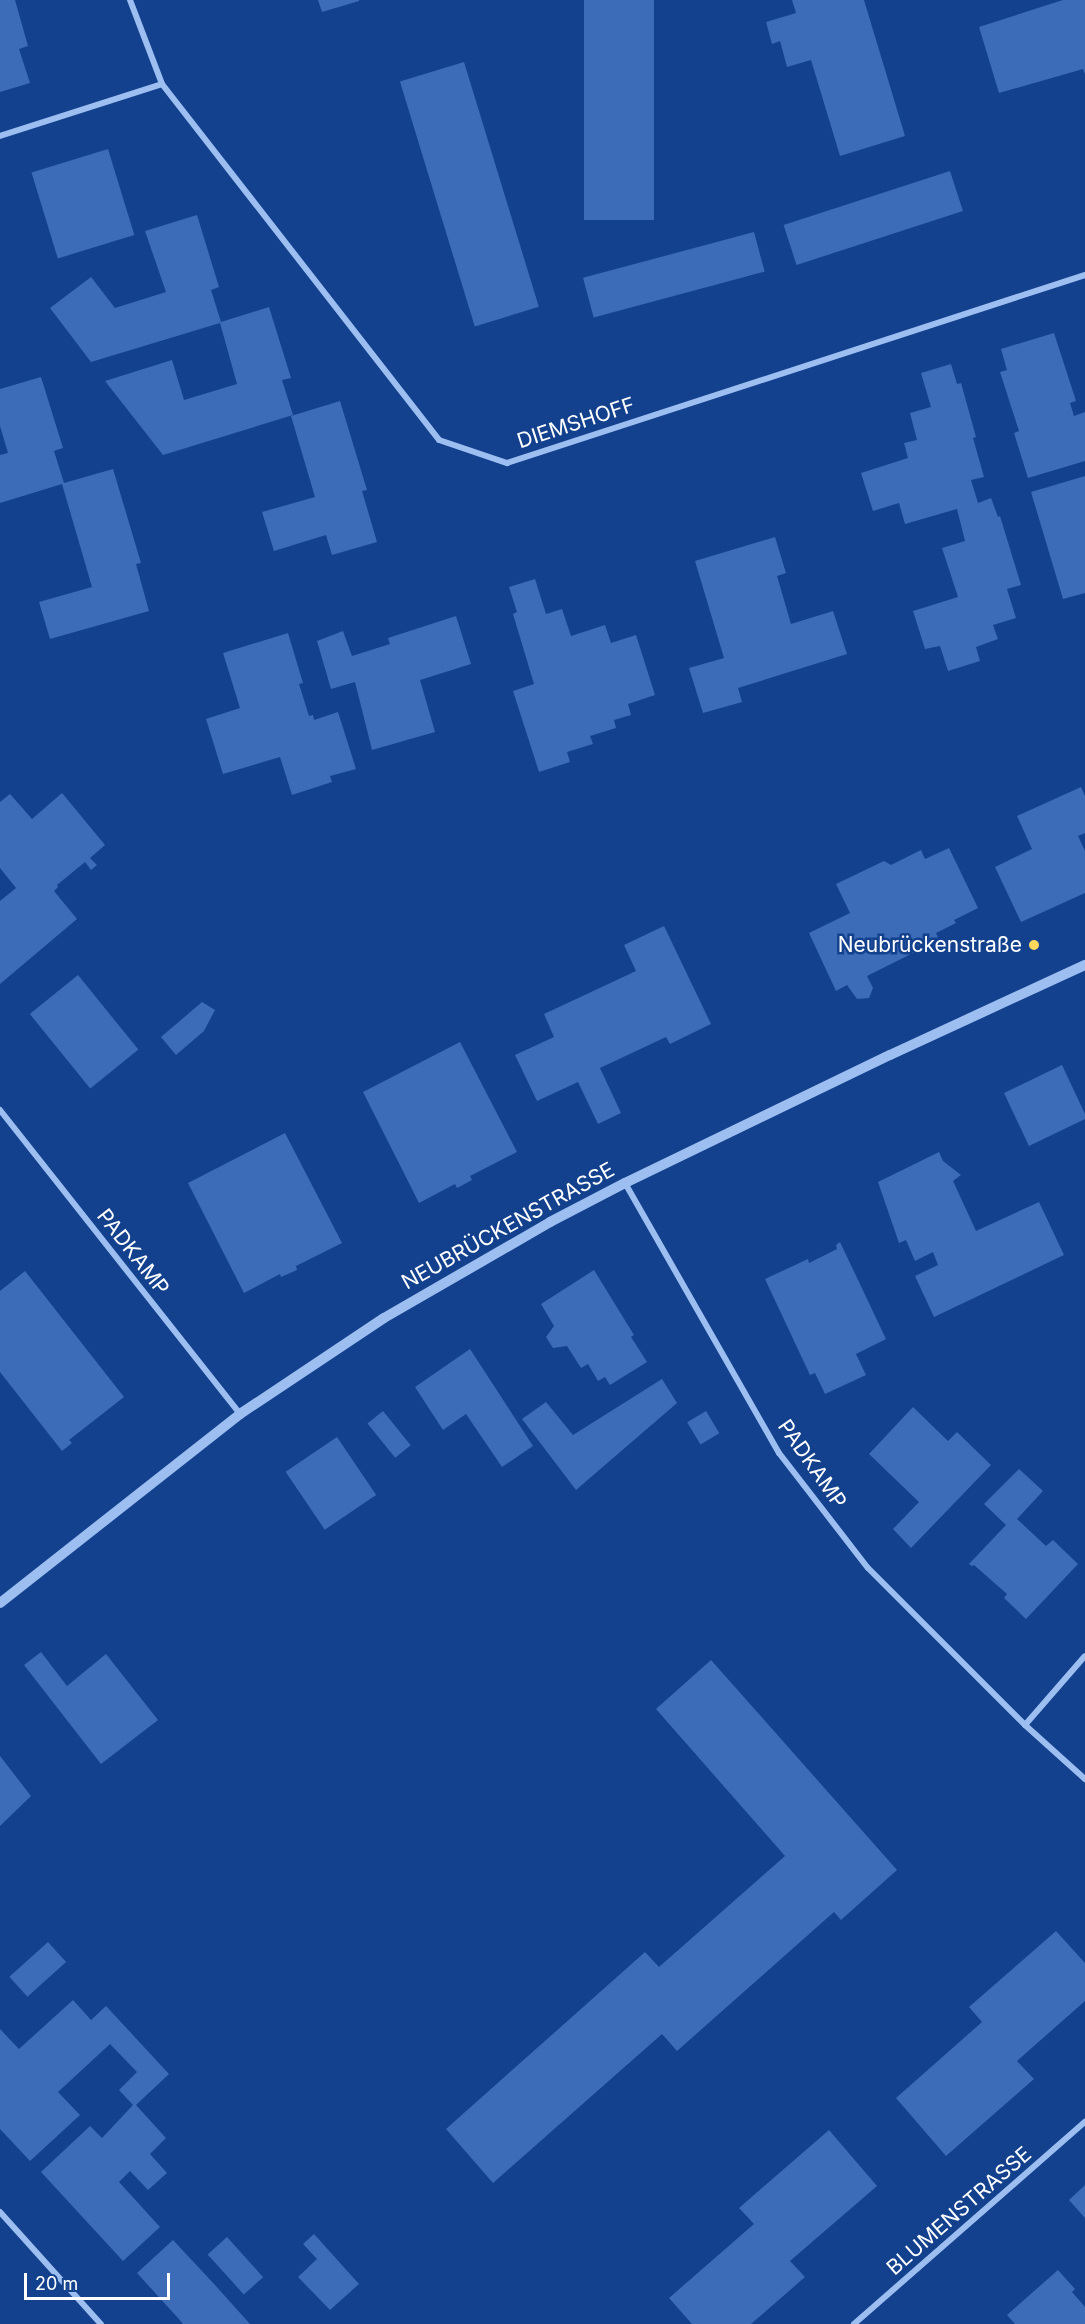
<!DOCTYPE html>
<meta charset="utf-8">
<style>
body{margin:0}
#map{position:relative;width:1085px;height:2324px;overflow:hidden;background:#13418d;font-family:Inter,sans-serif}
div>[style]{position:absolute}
.building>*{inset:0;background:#3c6bb7;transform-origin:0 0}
.minor>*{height:6px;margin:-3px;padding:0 3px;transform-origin:3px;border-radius:3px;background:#9cbef1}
.tertiary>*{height:10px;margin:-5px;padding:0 5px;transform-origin:5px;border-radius:5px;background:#9cbef1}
.dots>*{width:16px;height:16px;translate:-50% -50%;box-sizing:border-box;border:3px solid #13418d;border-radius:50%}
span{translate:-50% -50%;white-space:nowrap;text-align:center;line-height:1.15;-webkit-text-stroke:5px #13418d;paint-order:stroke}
.street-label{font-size:21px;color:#fff}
.poi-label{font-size:21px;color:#fff}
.right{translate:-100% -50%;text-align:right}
.scale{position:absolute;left:24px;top:2273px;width:146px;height:27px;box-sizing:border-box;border:3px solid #fff;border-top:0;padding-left:8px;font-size:18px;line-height:21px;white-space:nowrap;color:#fff;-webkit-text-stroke:4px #13418d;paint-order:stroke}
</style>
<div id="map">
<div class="building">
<i style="clip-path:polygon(0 0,15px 0,28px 46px,19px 49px,30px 83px,0 92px)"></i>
<i style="clip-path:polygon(318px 0,359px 0,359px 1px,322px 12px)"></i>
<i style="left:584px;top:0;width:70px;height:220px"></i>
<i style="clip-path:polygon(792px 0,864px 0,905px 136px,840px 156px,811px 60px,787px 67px,780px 41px,772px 44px,766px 22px,796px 13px)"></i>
<i style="clip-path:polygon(1063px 0,1085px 0,1085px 74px,1083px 69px,999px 93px,979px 27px)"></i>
<i style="left:464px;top:62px;width:256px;height:67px;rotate:73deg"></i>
<i style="left:108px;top:149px;width:90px;height:80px;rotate:73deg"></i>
<i style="left:950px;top:171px;width:42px;height:175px;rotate:72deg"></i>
<i style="clip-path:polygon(197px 215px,219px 287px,211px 290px,221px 322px,269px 307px,291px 378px,282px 380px,293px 415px,163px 455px,105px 381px,172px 360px,184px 400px,237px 384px,220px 323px,91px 362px,50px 308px,91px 277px,115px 308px,166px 292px,145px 231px)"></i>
<i style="left:754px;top:232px;width:41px;height:177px;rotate:75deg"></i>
<i style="clip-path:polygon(1054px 333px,1076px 401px,1070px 403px,1074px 416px,1085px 412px,1085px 461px,1028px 478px,1014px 433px,1019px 431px,1000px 372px,1007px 370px,1001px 349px)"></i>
<i style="clip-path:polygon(951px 364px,957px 384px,961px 383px,976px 437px,973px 438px,984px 477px,971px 480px,978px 503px,991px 498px,998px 517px,1000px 516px,1021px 585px,1007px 589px,1016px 618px,993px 625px,998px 639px,976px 647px,980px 661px,948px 671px,940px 646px,925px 649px,913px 611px,958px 597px,942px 548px,965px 541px,957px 509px,905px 524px,899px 503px,873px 511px,861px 473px,908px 458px,904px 443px,917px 440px,910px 413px,931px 407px,921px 373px)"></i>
<i style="clip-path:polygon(41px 377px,63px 448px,54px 451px,64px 483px,113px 469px,141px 563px,136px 564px,149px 611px,50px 639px,39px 602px,92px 587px,62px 484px,0 503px,0 455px,8px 453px,0 426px,0 389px)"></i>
<i style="clip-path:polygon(340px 401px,367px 490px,362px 491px,377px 542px,332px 555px,326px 535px,274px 551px,262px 512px,315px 497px,291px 416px)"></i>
<i style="clip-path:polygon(1085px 476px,1085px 593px,1063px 599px,1031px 492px)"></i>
<i style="clip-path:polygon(775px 537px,786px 573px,777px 576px,791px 624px,833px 611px,847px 654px,738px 688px,742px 702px,703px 713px,689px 668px,724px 658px,695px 561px)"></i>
<i style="clip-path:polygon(535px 579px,546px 614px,562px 609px,571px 636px,605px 625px,611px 643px,636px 635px,655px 695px,628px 704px,631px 715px,614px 720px,616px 728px,590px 736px,593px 744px,567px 752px,570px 762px,539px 772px,513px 691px,534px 684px,513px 614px,517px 612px,509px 587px)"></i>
<i style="clip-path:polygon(456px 616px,471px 664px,420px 680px,435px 732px,372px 750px,355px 682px,331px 689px,317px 641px,343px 631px,352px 656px,390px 644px,388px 638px)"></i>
<i style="clip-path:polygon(288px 633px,303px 683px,299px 684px,309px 716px,313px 715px,314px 720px,338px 712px,356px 769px,330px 776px,332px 782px,292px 795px,280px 757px,223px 774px,206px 719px,240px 708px,223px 653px)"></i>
<i style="clip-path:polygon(1081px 787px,1085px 796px,1085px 833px,1078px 836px,1085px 851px,1085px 893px,1021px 922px,995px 867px,1032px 849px,1017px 816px)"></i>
<i style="clip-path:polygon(62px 793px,105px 845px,90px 858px,97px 865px,91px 870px,85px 862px,57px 885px,58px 887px,54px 891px,77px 919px,0 984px,0 901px,16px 888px,0 868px,0 802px,10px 794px,32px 819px)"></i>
<i style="clip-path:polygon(949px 848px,978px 908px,954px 920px,956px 923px,936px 933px,941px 944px,938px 950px,924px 954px,916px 943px,911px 946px,915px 952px,867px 976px,873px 988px,869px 998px,857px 999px,847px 985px,836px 991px,809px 933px,850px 913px,836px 884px,884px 861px,891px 865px,921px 850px,925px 859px)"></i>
<i style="clip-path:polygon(664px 926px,711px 1024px,670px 1044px,666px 1037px,600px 1068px,621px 1113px,598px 1124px,578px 1082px,537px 1101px,515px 1055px,554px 1037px,544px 1014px,636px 971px,624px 945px)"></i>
<i style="left:78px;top:975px;width:96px;height:62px;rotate:51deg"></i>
<i style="clip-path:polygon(202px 1002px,215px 1010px,204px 1031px,176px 1055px,161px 1037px)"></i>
<i style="clip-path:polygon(460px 1042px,517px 1152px,470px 1176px,472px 1180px,457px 1188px,455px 1184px,419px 1203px,363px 1092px)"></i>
<i style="clip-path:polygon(1062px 1065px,1085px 1114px,1085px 1119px,1029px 1146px,1004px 1093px)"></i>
<i style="clip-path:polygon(285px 1133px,342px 1243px,296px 1266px,297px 1270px,281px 1277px,280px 1274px,244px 1293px,188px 1183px)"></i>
<i style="clip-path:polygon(939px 1152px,943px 1161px,961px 1175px,953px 1181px,976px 1231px,1039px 1202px,1064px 1255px,934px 1317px,915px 1276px,938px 1265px,933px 1252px,915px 1261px,906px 1240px,899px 1243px,878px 1182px)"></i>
<i style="clip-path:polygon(840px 1242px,886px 1339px,856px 1354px,866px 1375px,825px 1394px,815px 1373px,810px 1375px,765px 1279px,808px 1259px,809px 1263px,837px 1249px,836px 1245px)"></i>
<i style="clip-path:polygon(594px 1270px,634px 1335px,631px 1337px,647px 1362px,610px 1385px,605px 1377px,598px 1381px,588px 1364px,581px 1368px,567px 1346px,553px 1348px,546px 1337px,554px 1326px,541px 1304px)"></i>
<i style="clip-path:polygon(25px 1271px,124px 1397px,69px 1440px,72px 1443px,62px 1451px,0 1372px,0 1291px)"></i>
<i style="clip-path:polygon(470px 1349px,533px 1446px,502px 1467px,466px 1414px,443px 1430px,415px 1387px)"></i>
<i style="clip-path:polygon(662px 1379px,677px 1403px,576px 1490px,522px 1419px,546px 1402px,573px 1435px)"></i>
<i style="clip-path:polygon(913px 1407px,948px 1441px,957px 1432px,991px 1465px,911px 1548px,893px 1529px,919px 1502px,869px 1454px)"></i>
<i style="left:383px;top:1411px;width:44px;height:20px;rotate:51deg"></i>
<i style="left:706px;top:1411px;width:26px;height:22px;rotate:59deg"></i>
<i style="left:337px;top:1437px;width:70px;height:62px;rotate:56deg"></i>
<i style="clip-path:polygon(1019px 1469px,1043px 1491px,1017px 1519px,1046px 1546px,1053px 1540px,1078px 1564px,1026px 1619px,1004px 1598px,1007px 1594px,974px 1565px,972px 1566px,969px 1564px,1006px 1525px,984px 1504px)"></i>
<i style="clip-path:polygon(41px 1652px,67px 1686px,106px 1654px,158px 1720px,101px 1764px,24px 1665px)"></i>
<i style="clip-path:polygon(711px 1660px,897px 1870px,841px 1920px,834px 1912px,677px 2051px,662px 2034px,493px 2183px,446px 2129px,645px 1952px,659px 1967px,785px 1856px,656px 1709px)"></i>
<i style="clip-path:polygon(0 1756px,31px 1796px,0 1826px)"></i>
<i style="clip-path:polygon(1056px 1931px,1085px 1963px,1085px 2001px,1017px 2061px,1034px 2079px,946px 2156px,896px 2098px,982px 2022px,969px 2007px)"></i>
<i style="left:48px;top:1942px;width:27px;height:52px;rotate:48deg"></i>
<i style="clip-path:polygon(73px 2000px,91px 2020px,106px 2006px,169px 2074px,136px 2105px,166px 2138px,150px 2154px,167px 2173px,148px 2190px,130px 2171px,119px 2182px,160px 2227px,123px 2261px,41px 2172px,90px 2126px,102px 2138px,133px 2105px,119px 2090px,137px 2072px,110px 2044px,58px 2092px,80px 2115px,30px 2161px,0 2129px,0 2029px,19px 2049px)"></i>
<i style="clip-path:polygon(829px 2130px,877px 2186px,790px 2261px,805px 2277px,751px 2324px,692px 2324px,669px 2298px,754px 2224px,739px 2208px)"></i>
<i style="clip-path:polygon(1085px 2185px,1085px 2218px,1069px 2200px)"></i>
<i style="clip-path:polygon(314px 2234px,359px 2284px,330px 2310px,298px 2277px,317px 2259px,303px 2244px)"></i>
<i style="left:227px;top:2237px;width:54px;height:26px;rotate:48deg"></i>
<i style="clip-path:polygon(173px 2240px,215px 2285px,250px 2324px,183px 2324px,178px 2318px,137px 2273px)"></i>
<i style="clip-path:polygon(1058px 2270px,1075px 2289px,1072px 2292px,1085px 2307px,1085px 2324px,1015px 2324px,1007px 2315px)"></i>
</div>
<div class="minor">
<i style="left:130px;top:0;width:90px;rotate:69.1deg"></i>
<i style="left:162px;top:84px;width:451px;rotate:52.1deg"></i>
<i style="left:439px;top:440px;width:72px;rotate:18.7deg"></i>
<i style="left:507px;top:463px;width:608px;rotate:-18.02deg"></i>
<i style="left:0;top:136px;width:170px;rotate:-17.8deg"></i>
<i style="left:0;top:1110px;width:387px;rotate:51.7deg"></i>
<i style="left:625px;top:1183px;width:311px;rotate:60.3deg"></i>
<i style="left:779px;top:1453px;width:145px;rotate:52.3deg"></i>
<i style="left:868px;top:1568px;width:222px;rotate:45deg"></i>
<i style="left:1025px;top:1725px;width:81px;rotate:42deg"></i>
<i style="left:1025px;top:1725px;width:91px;rotate:-49deg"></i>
<i style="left:0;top:2212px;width:151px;rotate:48deg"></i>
<i style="left:854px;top:2324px;width:307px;rotate:-41.2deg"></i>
</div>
<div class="tertiary">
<i style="left:0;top:1603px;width:305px;rotate:-38.2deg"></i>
<i style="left:240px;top:1414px;width:173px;rotate:-33.7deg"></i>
<i style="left:384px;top:1318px;width:192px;rotate:-30deg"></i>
<i style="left:550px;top:1222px;width:85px;rotate:-27.5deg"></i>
<i style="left:625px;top:1183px;width:294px;rotate:-25.8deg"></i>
<i style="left:890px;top:1055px;width:215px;rotate:-24.8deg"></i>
</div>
<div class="dots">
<i style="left:1034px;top:945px;background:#ffd95c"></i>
</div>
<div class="street-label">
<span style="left:576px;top:423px;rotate:-18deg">DIEMSHOFF</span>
<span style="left:508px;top:1226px;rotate:-29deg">NEUBRÜCKENSTRASSE</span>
<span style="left:133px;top:1252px;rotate:52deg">PADKAMP</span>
<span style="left:812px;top:1464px;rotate:55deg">PADKAMP</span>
<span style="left:959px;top:2211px;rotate:-41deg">BLUMENSTRASSE</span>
</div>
<div class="poi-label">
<span class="right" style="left:1022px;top:945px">Neubrückenstraße</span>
</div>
<div class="scale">20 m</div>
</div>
